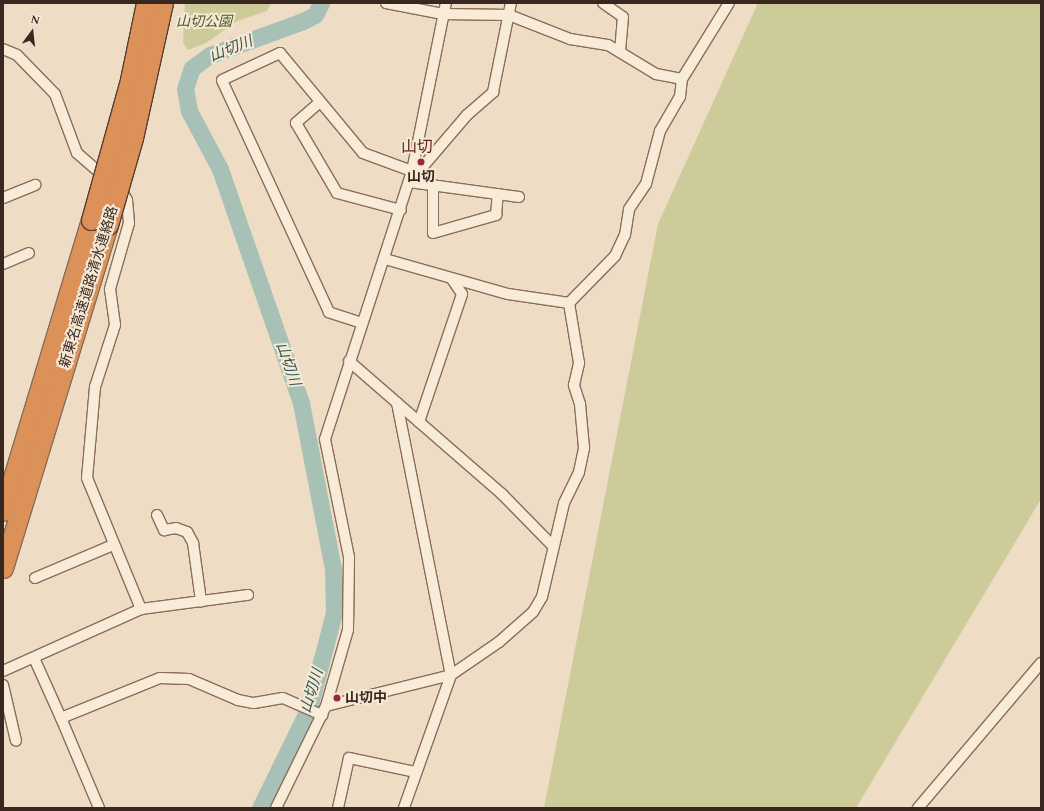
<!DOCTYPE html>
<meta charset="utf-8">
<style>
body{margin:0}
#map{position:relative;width:1044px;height:811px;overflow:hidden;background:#eedcc5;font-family:Spectral,"Noto Sans JP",serif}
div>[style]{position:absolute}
.green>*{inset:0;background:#cccb99}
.river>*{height:17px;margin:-8.5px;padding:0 8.5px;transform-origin:8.5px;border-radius:8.5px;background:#a7c1b6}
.roads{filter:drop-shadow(1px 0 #886e5b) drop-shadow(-1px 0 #886e5b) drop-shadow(0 1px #886e5b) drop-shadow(0 -1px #886e5b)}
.minor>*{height:10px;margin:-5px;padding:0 5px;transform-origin:5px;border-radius:5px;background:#f8ebd8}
.motorway>*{height:19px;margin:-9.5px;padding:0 9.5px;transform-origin:9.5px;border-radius:9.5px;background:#db9158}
.bridges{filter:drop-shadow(1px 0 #563d2f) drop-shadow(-1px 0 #563d2f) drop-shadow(0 1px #563d2f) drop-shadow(0 -1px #563d2f)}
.motorway-bridge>*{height:19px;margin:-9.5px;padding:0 9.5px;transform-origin:9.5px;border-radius:9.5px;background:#db9158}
.dots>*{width:11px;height:11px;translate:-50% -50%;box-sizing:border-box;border:2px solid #f5e8d5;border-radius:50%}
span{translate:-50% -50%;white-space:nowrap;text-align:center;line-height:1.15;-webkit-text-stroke:4px #f5e8d5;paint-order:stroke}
.park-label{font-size:14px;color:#4f5526;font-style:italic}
.poi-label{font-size:14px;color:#39281f;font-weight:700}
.left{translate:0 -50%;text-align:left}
.street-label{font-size:14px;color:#39281f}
.water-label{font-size:15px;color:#2f5850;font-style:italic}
.quarter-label{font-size:16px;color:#65251f}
.frame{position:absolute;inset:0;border:4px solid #39281f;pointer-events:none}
.north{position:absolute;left:12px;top:12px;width:40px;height:40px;-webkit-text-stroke:3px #f5e8d5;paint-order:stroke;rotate:15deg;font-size:11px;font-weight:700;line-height:16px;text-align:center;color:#39281f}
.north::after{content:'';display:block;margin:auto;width:14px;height:18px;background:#39281f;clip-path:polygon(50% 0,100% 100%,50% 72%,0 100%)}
</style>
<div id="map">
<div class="green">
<i style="clip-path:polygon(185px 3px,271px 3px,267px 11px,237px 21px,206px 43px,188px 50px,183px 43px)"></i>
<i style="clip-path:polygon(758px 3px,1041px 3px,1041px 499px,856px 808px,544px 808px,658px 224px)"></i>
</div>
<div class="river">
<i style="left:260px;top:808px;width:111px;rotate:-63.9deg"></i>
<i style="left:309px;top:708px;width:98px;rotate:-75.3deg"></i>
<i style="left:334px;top:613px;width:44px;rotate:-91.3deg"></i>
<i style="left:333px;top:569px;width:169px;rotate:-100.9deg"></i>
<i style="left:301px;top:403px;width:248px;rotate:-109.1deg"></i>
<i style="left:220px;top:169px;width:66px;rotate:-118.1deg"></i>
<i style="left:189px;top:111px;width:22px;rotate:-100deg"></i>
<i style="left:185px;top:89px;width:22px;rotate:-72deg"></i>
<i style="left:192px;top:68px;width:22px;rotate:-36deg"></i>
<i style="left:210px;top:55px;width:99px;rotate:-20.1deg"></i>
<i style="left:303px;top:21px;width:13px;rotate:-27deg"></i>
<i style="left:315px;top:15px;width:13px;rotate:-63deg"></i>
</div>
<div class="roads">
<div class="minor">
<i style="left:386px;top:3px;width:58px;rotate:10.9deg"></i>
<i style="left:443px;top:14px;width:66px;rotate:0.9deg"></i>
<i style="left:509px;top:15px;width:66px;rotate:21.5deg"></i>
<i style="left:570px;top:39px;width:38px;rotate:9deg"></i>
<i style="left:608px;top:45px;width:56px;rotate:31.1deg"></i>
<i style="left:656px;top:74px;width:26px;rotate:11deg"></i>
<i style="left:603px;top:3px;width:24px;rotate:35deg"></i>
<i style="left:623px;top:17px;width:34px;rotate:95deg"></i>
<i style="left:3px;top:49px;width:15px;rotate:23deg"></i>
<i style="left:17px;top:55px;width:54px;rotate:45.7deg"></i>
<i style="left:55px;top:94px;width:63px;rotate:69.6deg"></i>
<i style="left:77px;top:153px;width:37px;rotate:41deg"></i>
<i style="left:320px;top:102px;width:32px;rotate:139deg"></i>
<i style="left:296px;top:123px;width:81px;rotate:59.6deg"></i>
<i style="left:337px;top:193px;width:66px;rotate:14.9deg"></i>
<i style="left:409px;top:182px;width:111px;rotate:7.8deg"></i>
<i style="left:119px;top:185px;width:17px;rotate:62deg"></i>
<i style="left:127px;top:200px;width:23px;rotate:85deg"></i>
<i style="left:129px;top:223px;width:69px;rotate:106.1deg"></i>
<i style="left:110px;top:289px;width:36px;rotate:82deg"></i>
<i style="left:115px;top:325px;width:65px;rotate:107.9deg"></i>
<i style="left:95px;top:387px;width:91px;rotate:95deg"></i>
<i style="left:87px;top:478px;width:142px;rotate:67.6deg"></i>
<i style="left:433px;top:186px;width:47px;rotate:90deg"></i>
<i style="left:433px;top:233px;width:66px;rotate:-15.9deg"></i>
<i style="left:496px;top:215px;width:21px;rotate:-85deg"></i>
<i style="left:3px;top:198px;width:35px;rotate:-22deg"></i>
<i style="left:385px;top:259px;width:128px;rotate:15.9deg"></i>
<i style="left:508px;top:294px;width:62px;rotate:8.4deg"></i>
<i style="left:3px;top:264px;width:28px;rotate:-23deg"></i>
<i style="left:569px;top:303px;width:66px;rotate:-45.6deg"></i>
<i style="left:615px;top:256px;width:23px;rotate:-65deg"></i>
<i style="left:625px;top:235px;width:26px;rotate:-81deg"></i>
<i style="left:629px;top:209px;width:30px;rotate:-56deg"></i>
<i style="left:646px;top:184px;width:55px;rotate:-75.2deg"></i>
<i style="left:660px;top:131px;width:39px;rotate:-60deg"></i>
<i style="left:680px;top:97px;width:18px;rotate:-84deg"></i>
<i style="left:682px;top:79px;width:89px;rotate:-58.3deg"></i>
<i style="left:362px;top:323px;width:35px;rotate:-162deg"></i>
<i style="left:329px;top:312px;width:255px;rotate:-114.8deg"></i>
<i style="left:222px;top:80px;width:64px;rotate:-25deg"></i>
<i style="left:280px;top:53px;width:130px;rotate:50.3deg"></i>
<i style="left:363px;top:153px;width:52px;rotate:20.2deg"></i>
<i style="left:412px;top:171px;width:8px;rotate:-7deg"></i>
<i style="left:420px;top:170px;width:72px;rotate:-49.5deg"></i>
<i style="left:467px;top:115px;width:35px;rotate:-41deg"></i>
<i style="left:493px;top:92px;width:91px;rotate:-78.6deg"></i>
<i style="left:349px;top:361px;width:203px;rotate:41deg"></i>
<i style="left:502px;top:494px;width:73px;rotate:45.6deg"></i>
<i style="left:397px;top:403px;width:277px;rotate:78.8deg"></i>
<i style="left:451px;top:675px;width:141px;rotate:109.5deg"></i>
<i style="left:419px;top:422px;width:135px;rotate:-71.4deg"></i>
<i style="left:462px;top:294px;width:18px;rotate:-124deg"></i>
<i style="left:157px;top:515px;width:17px;rotate:65deg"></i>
<i style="left:164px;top:530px;width:12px;rotate:-9deg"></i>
<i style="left:176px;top:528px;width:12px;rotate:20deg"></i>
<i style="left:187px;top:532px;width:13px;rotate:61deg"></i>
<i style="left:193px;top:543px;width:59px;rotate:82.1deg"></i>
<i style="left:35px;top:578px;width:85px;rotate:-22.9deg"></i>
<i style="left:34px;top:658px;width:66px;rotate:65.8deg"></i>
<i style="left:61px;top:718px;width:107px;rotate:-22deg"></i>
<i style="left:160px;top:678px;width:29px;rotate:2deg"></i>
<i style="left:189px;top:679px;width:53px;rotate:23.2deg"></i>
<i style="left:238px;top:700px;width:16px;rotate:11deg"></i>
<i style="left:254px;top:703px;width:29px;rotate:-10deg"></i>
<i style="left:283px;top:698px;width:43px;rotate:23.6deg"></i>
<i style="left:3px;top:671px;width:151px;rotate:-24.2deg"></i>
<i style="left:141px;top:609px;width:108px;rotate:-7.5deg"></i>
<i style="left:3px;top:685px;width:57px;rotate:76.9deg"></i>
<i style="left:326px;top:706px;width:129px;rotate:-13.9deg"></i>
<i style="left:451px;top:675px;width:58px;rotate:-34.5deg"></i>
<i style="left:499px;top:642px;width:45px;rotate:-41.4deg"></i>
<i style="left:533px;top:612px;width:17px;rotate:-59deg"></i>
<i style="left:542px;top:597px;width:97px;rotate:-76.8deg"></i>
<i style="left:564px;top:503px;width:34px;rotate:-64deg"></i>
<i style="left:579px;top:472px;width:25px;rotate:-78deg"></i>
<i style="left:584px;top:448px;width:44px;rotate:-95.2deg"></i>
<i style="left:580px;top:404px;width:20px;rotate:-108deg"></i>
<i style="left:574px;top:385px;width:23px;rotate:-77deg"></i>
<i style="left:579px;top:363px;width:61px;rotate:-99.5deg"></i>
<i style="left:61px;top:718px;width:98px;rotate:67.1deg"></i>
<i style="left:276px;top:808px;width:114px;rotate:-63.9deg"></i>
<i style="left:326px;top:706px;width:79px;rotate:-73.9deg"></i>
<i style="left:348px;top:630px;width:73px;rotate:-89.2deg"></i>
<i style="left:349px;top:557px;width:120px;rotate:-101.5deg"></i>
<i style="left:325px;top:439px;width:282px;rotate:-72deg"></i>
<i style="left:412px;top:171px;width:171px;rotate:-78.6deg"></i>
<i style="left:338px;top:808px;width:51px;rotate:-77.6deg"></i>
<i style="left:349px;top:758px;width:67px;rotate:12deg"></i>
<i style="left:918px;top:808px;width:190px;rotate:-49.7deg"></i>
</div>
<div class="motorway">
<i style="left:3px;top:511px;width:304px;rotate:-73.2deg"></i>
<i style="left:3px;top:568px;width:359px;rotate:-73deg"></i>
</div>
</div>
<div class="bridges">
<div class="motorway-bridge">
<i style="left:91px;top:220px;width:145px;rotate:-74.4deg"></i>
<i style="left:130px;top:80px;width:79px;rotate:-78.3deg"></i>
<i style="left:108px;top:225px;width:91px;rotate:-74deg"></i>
<i style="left:133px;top:138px;width:138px;rotate:-77.5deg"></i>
</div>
</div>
<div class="dots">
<i style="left:421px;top:162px;background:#962c3b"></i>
<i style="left:337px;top:698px;background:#962c3b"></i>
</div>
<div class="park-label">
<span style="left:204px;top:22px">山切公園</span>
</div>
<div class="poi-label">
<span style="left:421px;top:177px">山切</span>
<span class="left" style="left:345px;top:698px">山切中</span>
</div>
<div class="street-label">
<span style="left:89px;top:287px;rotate:-73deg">新東名高速道路清水連絡路</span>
</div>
<div class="water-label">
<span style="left:231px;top:49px;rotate:-22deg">山切川</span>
<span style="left:288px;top:364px;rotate:71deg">山切川</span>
<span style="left:312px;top:691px;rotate:-73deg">山切川</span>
</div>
<div class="quarter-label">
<span style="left:417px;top:147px">山切</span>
</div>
<div class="frame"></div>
<div class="north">N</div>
</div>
